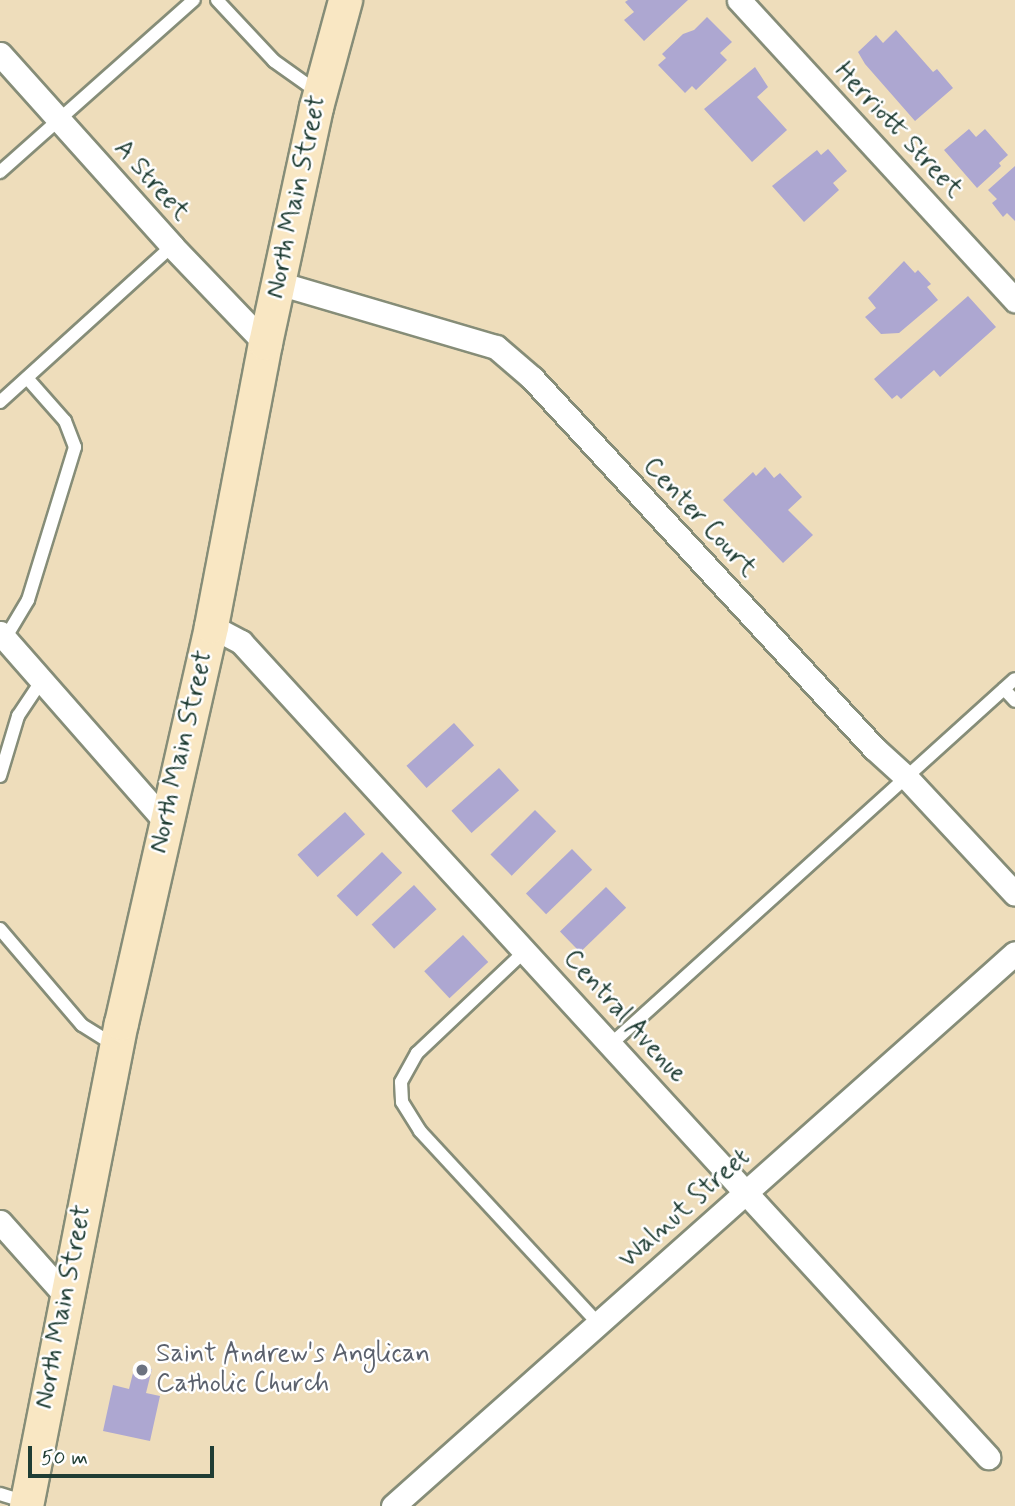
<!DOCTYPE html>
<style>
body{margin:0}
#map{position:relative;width:1015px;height:1506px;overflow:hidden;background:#edb;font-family:Mynerve,sans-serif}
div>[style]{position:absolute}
.building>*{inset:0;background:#ada7d1;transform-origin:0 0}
.roads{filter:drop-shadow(2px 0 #868d78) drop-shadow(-2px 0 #868d78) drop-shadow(0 2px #868d78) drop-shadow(0 -2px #868d78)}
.lane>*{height:12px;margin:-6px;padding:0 6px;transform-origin:6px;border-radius:6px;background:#fff}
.street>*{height:23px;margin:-11.5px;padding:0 11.5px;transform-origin:11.5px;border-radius:11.5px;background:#fff}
.secondary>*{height:33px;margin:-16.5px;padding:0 16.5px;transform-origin:16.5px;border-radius:16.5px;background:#f9e7c3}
.dots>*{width:19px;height:19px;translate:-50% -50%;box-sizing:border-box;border:4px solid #fff;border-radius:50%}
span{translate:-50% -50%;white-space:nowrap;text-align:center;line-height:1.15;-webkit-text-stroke:5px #fff;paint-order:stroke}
.street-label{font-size:26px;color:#1f3d34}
.worship-label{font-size:26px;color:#5b616d}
.left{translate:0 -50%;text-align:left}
.scale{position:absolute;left:28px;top:1446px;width:186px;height:32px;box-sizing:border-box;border:4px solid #1f3d34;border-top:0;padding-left:9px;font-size:21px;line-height:24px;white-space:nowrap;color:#1f3d34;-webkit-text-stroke:5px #fff;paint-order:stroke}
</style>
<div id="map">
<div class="building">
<i style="clip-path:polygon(628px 0,688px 0,644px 41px,624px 20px,634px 12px,625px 2px)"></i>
<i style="clip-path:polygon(707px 17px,732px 42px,720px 53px,727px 60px,696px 90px,692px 86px,685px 93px,658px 65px,666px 58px,662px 54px,683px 34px,694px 30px)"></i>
<i style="clip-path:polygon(896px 30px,933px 72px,937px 69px,953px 88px,915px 121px,865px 64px,858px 52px,876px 35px,883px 43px)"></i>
<i style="clip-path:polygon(755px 67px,768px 87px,757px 97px,787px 130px,752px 162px,704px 109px)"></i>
<i style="clip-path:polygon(969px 129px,976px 137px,985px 129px,1008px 155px,999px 163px,1001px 166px,977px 188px,944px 150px)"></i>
<i style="clip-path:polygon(828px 149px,847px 171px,833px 183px,839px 190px,804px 222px,772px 186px,817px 150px,821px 155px)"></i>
<i style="clip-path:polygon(1015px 166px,1015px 221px,1007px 213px,1003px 217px,992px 203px,997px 199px,988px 190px)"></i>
<i style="clip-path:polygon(904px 261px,915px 273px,918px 270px,931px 284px,927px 287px,938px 300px,899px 333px,881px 334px,865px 317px,876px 308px,868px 298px)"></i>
<i style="clip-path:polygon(968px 296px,996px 327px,940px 377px,934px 370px,901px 399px,897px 395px,892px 399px,874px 379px)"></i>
<i style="clip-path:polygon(765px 467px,774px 478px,780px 473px,802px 497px,788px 510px,813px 535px,783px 563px,723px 500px,753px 472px,756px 476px)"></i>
<i style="left:454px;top:723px;width:30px;height:64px;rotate:48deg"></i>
<i style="left:499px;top:768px;width:30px;height:64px;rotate:48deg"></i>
<i style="left:535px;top:810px;width:30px;height:63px;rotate:45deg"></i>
<i style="left:345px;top:812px;width:30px;height:64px;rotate:48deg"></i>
<i style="left:572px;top:849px;width:29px;height:64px;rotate:46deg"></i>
<i style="left:382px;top:852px;width:29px;height:63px;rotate:46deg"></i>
<i style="left:414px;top:885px;width:33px;height:58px;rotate:47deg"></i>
<i style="left:606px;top:887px;width:29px;height:64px;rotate:46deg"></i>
<i style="left:463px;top:935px;width:37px;height:53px;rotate:47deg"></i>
<i style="clip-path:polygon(135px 1365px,152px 1369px,146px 1393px,160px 1396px,150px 1441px,103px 1431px,113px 1385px,129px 1389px)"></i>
</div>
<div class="roads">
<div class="lane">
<i style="left:217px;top:0;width:83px;rotate:46.9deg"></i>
<i style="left:274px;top:61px;width:55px;rotate:35.4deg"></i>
<i style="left:0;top:172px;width:259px;rotate:-41.6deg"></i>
<i style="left:0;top:402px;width:232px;rotate:-42.2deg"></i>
<i style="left:3px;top:642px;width:49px;rotate:-59.2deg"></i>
<i style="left:28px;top:600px;width:160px;rotate:-72.9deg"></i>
<i style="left:75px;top:447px;width:28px;rotate:-111deg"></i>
<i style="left:65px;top:421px;width:57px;rotate:-131.5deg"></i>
<i style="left:1004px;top:689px;width:16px;rotate:47deg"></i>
<i style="left:0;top:776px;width:63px;rotate:-73.3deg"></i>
<i style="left:18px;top:716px;width:43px;rotate:-56.3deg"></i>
<i style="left:0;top:929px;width:126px;rotate:49.5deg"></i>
<i style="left:82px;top:1025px;width:38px;rotate:32deg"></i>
<i style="left:525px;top:951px;width:149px;rotate:136.6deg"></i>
<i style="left:417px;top:1053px;width:33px;rotate:119deg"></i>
<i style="left:401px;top:1082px;width:20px;rotate:87deg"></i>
<i style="left:402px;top:1102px;width:34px;rotate:58deg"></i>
<i style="left:420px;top:1131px;width:263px;rotate:47.2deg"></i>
<i style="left:611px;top:1044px;width:544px;rotate:-42.1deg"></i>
<i style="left:0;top:1494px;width:27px;rotate:17deg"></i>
</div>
<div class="street">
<i style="left:739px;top:0;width:408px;rotate:47.4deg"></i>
<i style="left:0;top:54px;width:258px;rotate:48.1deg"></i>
<i style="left:172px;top:246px;width:134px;rotate:46.2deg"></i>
<i style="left:278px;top:283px;width:227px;rotate:16.4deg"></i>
<i style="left:496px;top:347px;width:48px;rotate:40.7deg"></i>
<i style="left:532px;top:378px;width:504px;rotate:47.25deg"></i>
<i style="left:874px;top:748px;width:45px;rotate:42.3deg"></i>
<i style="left:907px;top:778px;width:158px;rotate:47deg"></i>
<i style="left:211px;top:626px;width:34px;rotate:28deg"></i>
<i style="left:241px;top:642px;width:1106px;rotate:47.49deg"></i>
<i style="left:0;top:633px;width:250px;rotate:48.7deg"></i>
<i style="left:0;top:1222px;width:98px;rotate:48.3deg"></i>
<i style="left:393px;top:1506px;width:832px;rotate:-41.64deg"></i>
</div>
<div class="secondary">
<i style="left:26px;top:1506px;width:492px;rotate:-78.9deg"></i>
<i style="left:121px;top:1023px;width:407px;rotate:-77.2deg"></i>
<i style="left:211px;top:626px;width:288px;rotate:-79.2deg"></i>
<i style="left:265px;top:343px;width:241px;rotate:-77.8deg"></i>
<i style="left:316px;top:107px;width:111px;rotate:-74.8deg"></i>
</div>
</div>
<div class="dots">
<i style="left:142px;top:1370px;background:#6b7280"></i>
</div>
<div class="street-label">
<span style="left:898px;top:131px;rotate:47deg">Herriott Street</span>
<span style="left:151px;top:181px;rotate:48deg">A Street</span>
<span style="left:297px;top:197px;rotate:-78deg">North Main Street</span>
<span style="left:699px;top:518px;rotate:47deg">Center Court</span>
<span style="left:182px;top:752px;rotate:-77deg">North Main Street</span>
<span style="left:624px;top:1017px;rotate:48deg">Central Avenue</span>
<span style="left:685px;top:1209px;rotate:-42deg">Walnut Street</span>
<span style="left:64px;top:1307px;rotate:-79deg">North Main Street</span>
</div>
<div class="worship-label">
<span class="left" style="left:156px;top:1370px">Saint Andrew's Anglican<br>Catholic Church</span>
</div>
<div class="scale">50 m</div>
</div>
